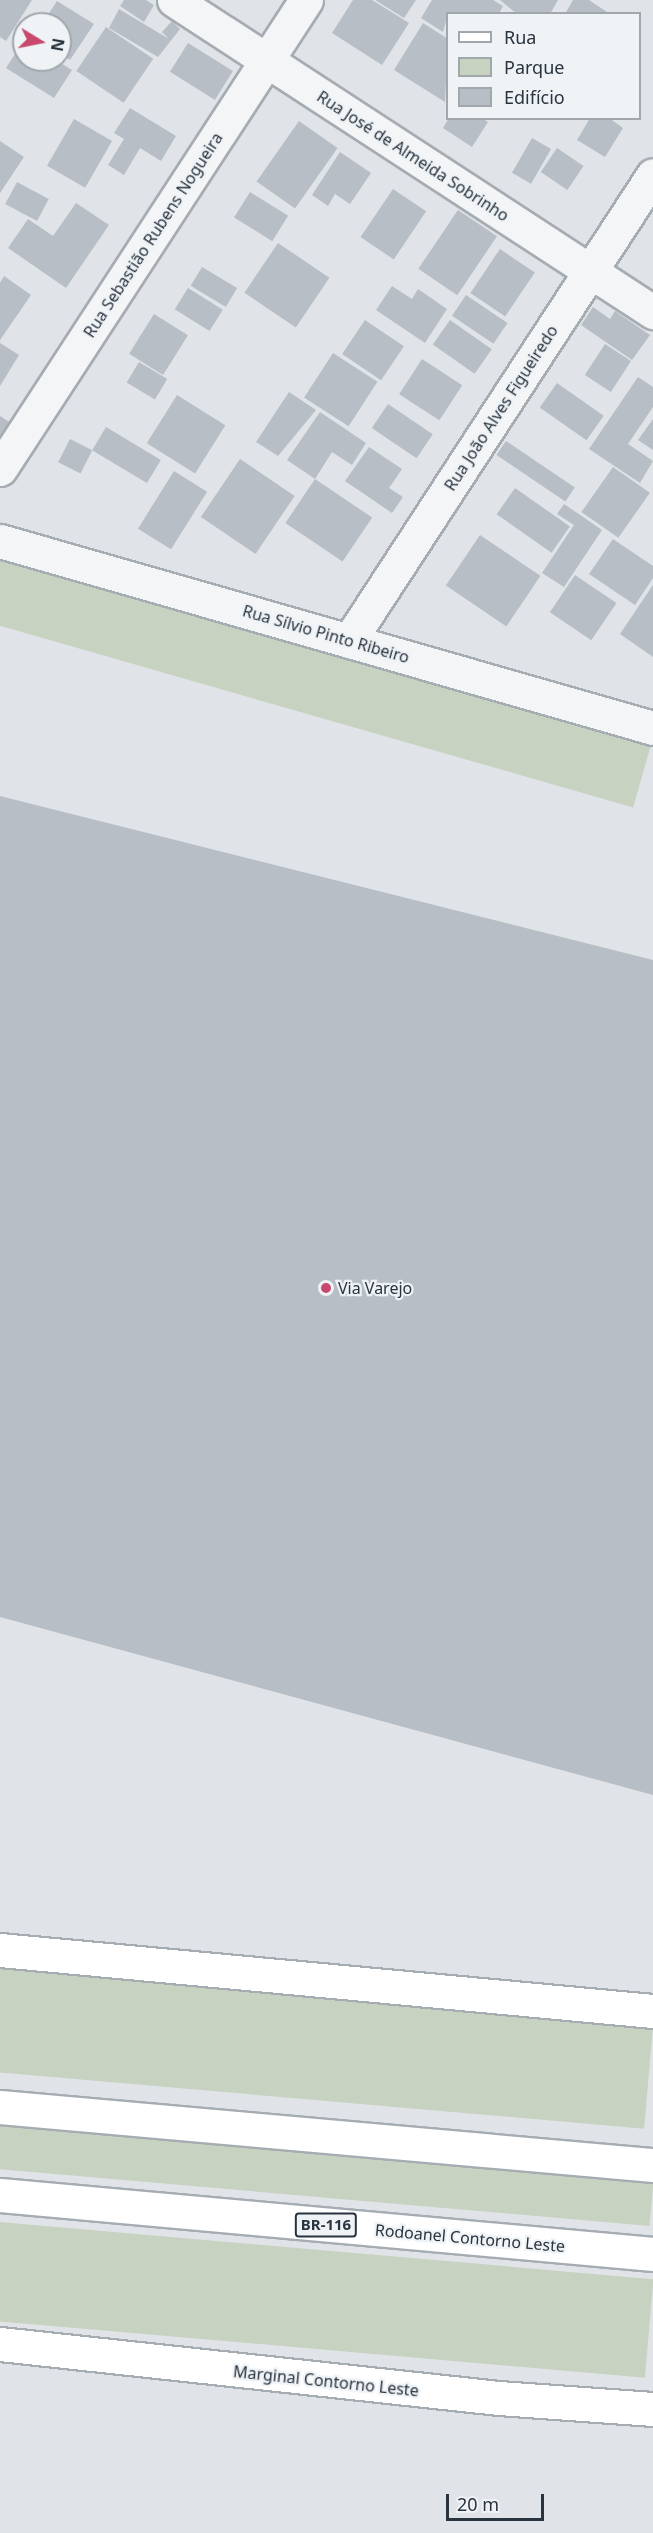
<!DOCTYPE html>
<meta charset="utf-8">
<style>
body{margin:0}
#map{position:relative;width:653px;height:2533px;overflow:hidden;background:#e0e4e8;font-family:"Noto Sans",sans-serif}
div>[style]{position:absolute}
.green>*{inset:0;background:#c8d2c1;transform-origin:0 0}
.building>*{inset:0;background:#b7bec5;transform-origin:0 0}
.roads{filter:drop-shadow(2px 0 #a5acb2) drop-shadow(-2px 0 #a5acb2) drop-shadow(0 2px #a5acb2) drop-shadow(0 -2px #a5acb2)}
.minor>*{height:33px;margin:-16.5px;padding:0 16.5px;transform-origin:16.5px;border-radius:16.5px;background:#f3f5f7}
.major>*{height:33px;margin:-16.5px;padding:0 16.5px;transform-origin:16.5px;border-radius:16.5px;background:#fff}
.highway>*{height:33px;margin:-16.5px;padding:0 16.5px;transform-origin:16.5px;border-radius:16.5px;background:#fff}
.dots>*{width:16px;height:16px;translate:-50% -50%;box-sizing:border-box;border:3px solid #eff3f6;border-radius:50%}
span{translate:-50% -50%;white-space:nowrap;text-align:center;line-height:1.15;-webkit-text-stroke:4.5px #eff3f6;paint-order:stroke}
.shield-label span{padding:2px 4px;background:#eff3f6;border:2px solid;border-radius:4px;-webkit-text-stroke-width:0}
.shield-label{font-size:15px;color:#29343f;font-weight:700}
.street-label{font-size:16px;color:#29343f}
.poi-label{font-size:16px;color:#29343f}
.left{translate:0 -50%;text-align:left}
.legend{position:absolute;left:446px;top:12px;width:195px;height:108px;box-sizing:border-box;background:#eff3f6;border:2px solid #a0a7ad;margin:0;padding:8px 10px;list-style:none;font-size:18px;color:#29343f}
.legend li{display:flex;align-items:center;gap:12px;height:30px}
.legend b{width:30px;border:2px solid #a0a7ad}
.north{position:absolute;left:12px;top:12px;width:60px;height:60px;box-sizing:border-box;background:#eff3f6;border:2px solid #a0a7ad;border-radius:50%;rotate:100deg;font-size:16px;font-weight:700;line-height:24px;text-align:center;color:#29343f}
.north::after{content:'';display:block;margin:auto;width:21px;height:27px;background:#c9496d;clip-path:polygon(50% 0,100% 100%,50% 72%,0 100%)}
.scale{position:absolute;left:446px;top:2494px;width:98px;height:27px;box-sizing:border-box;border:3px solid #29343f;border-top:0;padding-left:8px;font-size:18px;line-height:21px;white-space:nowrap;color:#29343f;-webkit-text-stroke:4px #eff3f6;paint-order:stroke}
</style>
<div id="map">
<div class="green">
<i style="left:0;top:552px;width:679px;height:71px;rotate:16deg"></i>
<i style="left:0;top:1964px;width:656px;height:108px;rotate:5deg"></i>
<i style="left:0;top:2124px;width:656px;height:45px;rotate:5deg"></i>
<i style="left:0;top:2222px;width:656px;height:99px;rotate:5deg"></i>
</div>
<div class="building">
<i style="clip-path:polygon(0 0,32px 0,6px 41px,0 37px)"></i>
<i style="clip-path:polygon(124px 0,146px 0,154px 5px,144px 22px,120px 6px)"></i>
<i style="clip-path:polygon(353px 0,372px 0,409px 23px,382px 65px,332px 33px)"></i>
<i style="clip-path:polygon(375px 0,416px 0,404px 18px)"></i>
<i style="clip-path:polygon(432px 0,493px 0,503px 6px,499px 14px,448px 14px,443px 32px,421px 18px)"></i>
<i style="clip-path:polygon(500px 0,558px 0,550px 14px,517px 14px)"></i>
<i style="clip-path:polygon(573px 0,589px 0,610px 14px,565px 14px)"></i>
<i style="clip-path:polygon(57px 1px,94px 24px,70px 60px,60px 53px,60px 24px,42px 24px)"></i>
<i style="clip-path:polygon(119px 9px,169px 39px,162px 32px,172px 21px,180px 29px,158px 57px,109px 28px)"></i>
<i style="clip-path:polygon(423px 23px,448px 39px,445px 102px,394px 70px)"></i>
<i style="left:106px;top:27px;width:57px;height:53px;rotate:34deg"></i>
<i style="clip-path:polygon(24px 40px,24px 60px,56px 60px,72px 70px,54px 98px,6px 68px)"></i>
<i style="left:188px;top:43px;width:53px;height:34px;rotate:32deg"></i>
<i style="clip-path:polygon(130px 108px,176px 136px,161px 161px,140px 148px,124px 175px,108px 165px,124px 139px,114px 133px)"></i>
<i style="clip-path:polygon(449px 118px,482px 118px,488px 122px,472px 147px,443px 128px)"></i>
<i style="clip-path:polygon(590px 118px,609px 118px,623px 128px,605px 157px,577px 140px)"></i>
<i style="left:74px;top:119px;width:44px;height:54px;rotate:30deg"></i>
<i style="left:299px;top:121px;width:47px;height:74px;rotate:35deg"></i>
<i style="left:532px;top:138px;width:22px;height:40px;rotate:30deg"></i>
<i style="clip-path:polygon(0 141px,24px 157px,0 193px)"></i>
<i style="left:557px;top:148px;width:32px;height:29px;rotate:34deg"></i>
<i style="clip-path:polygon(340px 152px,371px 173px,350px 204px,335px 194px,328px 206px,312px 195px)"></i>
<i style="left:17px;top:182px;width:36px;height:25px;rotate:28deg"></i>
<i style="left:393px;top:189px;width:40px;height:58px;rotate:34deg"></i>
<i style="left:250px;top:192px;width:45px;height:30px;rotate:32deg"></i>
<i style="clip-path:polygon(76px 203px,109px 225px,66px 288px,8px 248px,28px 219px,53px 236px)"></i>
<i style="left:458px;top:210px;width:47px;height:71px;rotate:34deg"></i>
<i style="left:278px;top:243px;width:62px;height:60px;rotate:34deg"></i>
<i style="left:500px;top:249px;width:42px;height:53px;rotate:34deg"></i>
<i style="left:202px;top:267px;width:41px;height:22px;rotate:31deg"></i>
<i style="clip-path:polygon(4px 276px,31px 295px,0 340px,0 283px)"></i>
<i style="clip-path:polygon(392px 286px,412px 299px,418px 289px,447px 309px,425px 343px,376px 310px)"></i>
<i style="left:188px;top:288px;width:41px;height:25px;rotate:32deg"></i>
<i style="left:466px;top:295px;width:50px;height:25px;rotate:34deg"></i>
<i style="clip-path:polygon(593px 307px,610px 319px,615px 311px,650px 335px,632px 360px,581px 325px)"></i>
<i style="left:154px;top:314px;width:40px;height:47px;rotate:32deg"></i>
<i style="left:365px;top:320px;width:47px;height:41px;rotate:34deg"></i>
<i style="left:450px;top:320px;width:51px;height:30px;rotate:35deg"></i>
<i style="clip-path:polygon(0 343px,19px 355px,0 386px)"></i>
<i style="left:605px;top:344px;width:31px;height:37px;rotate:33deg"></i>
<i style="left:333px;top:353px;width:53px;height:53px;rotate:33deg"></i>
<i style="left:422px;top:359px;width:48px;height:42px;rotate:33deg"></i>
<i style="left:139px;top:362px;width:33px;height:24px;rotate:31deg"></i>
<i style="clip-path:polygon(638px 377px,653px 387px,653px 407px,628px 444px,653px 461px,640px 483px,589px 449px)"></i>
<i style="left:557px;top:383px;width:57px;height:30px;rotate:35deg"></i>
<i style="clip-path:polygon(289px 392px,316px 410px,278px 456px,256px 442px)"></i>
<i style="left:177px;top:395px;width:57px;height:57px;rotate:32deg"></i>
<i style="left:388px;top:404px;width:54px;height:29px;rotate:34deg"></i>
<i style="clip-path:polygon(320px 412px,366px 443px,352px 465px,332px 452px,315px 479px,287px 460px)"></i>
<i style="clip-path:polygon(0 416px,11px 423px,0 440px)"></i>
<i style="clip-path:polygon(653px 419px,653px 450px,638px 440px)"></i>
<i style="left:106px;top:427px;width:64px;height:27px;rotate:31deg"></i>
<i style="left:70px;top:439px;width:25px;height:26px;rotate:27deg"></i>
<i style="left:506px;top:441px;width:83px;height:17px;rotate:34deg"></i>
<i style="clip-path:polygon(369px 447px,402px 469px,389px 488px,403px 497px,392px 513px,345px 481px)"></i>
<i style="left:240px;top:459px;width:66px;height:70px;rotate:34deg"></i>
<i style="left:613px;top:467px;width:45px;height:55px;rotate:35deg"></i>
<i style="left:174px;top:471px;width:39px;height:68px;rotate:32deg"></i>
<i style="left:315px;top:479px;width:69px;height:53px;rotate:34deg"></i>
<i style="left:515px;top:488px;width:67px;height:32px;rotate:35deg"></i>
<i style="clip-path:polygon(564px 504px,602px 530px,564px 587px,542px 573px,574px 525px,557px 514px)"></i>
<i style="left:480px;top:535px;width:73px;height:61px;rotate:34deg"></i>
<i style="clip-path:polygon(613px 539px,653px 566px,653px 578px,635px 605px,589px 574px)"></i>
<i style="left:575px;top:575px;width:50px;height:45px;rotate:34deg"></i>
<i style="clip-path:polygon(653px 585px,653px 657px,620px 634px)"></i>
<i style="clip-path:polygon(0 796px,653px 960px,653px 1795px,0 1617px)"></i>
</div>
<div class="roads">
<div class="minor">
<i style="left:174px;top:0;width:572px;rotate:33.08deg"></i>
<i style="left:0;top:469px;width:560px;rotate:-56.88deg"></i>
<i style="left:0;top:541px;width:679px;rotate:15.98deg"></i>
<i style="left:349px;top:641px;width:556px;rotate:-56.88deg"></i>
</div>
<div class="major">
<i style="left:0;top:1950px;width:656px;rotate:5.34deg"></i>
<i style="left:0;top:2344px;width:502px;rotate:6.18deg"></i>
<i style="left:499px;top:2398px;width:154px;rotate:4.1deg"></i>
</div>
<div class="highway">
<i style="left:0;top:2107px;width:656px;rotate:5.08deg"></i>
<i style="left:0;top:2195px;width:656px;rotate:5.16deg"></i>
</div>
</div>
<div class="dots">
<i style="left:326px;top:1288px;background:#c9496d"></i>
</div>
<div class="shield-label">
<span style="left:326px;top:2225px">BR-116</span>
</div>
<div class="street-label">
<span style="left:413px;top:156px;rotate:33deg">Rua José de Almeida Sobrinho</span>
<span style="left:153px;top:235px;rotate:-57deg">Rua Sebastião Rubens Nogueira</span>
<span style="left:501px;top:408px;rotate:-57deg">Rua João Alves Figueiredo</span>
<span style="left:326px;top:634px;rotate:16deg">Rua Sílvio Pinto Ribeiro</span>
<span style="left:470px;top:2238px;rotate:5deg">Rodoanel Contorno Leste</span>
<span style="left:326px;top:2381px;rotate:6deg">Marginal Contorno Leste</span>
</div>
<div class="poi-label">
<span class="left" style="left:338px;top:1288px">Via Varejo</span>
</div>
<ul class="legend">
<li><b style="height:8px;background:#fff"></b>Rua</li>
<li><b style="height:16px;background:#c8d2c1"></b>Parque</li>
<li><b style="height:16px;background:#b7bec5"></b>Edifício</li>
</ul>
<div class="north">N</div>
<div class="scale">20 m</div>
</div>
